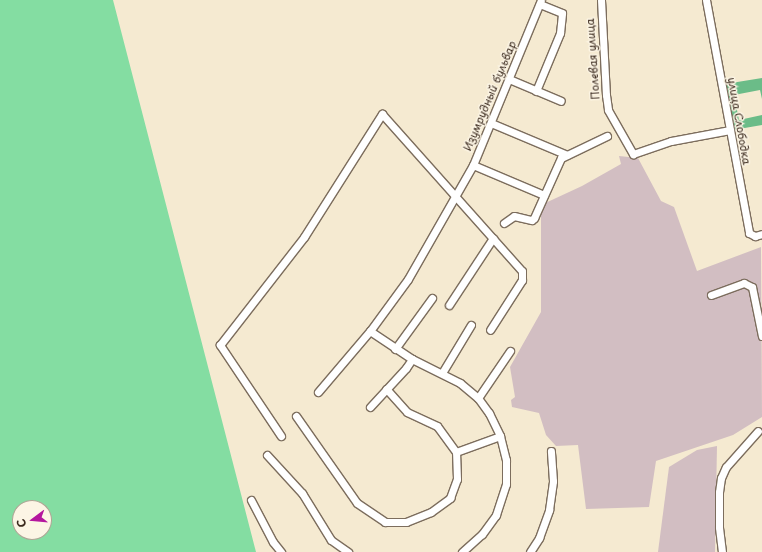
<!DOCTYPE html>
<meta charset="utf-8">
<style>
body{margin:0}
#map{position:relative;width:762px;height:552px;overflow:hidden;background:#f5ead1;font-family:"Playpen Sans",sans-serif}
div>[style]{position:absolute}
.industrial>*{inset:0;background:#d2bec2}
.green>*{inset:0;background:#84dda2}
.forest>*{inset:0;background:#6bbc88}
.roads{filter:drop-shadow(1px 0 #7c6d5d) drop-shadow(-1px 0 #7c6d5d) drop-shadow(0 1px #7c6d5d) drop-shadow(0 -1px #7c6d5d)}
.street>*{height:7px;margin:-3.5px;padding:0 3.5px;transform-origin:3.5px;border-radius:3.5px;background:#fff}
span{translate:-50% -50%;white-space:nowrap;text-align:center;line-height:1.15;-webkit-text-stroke:3px #fcf5e5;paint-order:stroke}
.street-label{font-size:11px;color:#3b2a1e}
.north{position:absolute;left:12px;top:500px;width:40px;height:40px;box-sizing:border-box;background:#fcf5e5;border:1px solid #afa495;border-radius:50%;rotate:254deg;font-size:11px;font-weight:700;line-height:16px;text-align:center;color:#3b2a1e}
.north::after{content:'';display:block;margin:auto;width:14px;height:18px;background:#b5179e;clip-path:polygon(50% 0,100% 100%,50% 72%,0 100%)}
</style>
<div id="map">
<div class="industrial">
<i style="clip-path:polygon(619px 156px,638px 158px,661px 201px,674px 207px,697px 271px,761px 247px,762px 417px,733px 435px,656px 461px,649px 507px,586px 509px,578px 445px,556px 446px,546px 435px,539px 413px,512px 407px,511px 400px,515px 397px,510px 367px,541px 312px,541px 205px,582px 186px,621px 164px)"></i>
<i style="clip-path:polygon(717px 446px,715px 552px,658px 552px,669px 467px,697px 450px)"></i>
</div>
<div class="green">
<i style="clip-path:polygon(evenodd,0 0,113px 0,256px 552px,0 552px,0 0,20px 508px,44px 508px,44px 532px,20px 532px,20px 508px)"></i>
</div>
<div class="forest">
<i style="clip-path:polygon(762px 78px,762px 99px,760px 90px,734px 95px,739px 120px,762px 115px,762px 125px,733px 130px,725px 84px)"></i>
</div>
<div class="roads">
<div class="street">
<i style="left:601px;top:0;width:95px;rotate:87deg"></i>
<i style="left:606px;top:95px;width:15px;rotate:82deg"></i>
<i style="left:608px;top:110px;width:51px;rotate:60.4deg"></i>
<i style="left:633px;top:154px;width:40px;rotate:-18.9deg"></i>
<i style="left:671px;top:141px;width:60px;rotate:-10.6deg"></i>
<i style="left:706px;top:0;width:237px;rotate:79.5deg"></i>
<i style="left:749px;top:233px;width:7px;rotate:27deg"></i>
<i style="left:755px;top:236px;width:7px;rotate:-16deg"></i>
<i style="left:509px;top:79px;width:56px;rotate:22.9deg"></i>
<i style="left:536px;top:91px;width:63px;rotate:-67.5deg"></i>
<i style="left:560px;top:33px;width:20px;rotate:-84deg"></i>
<i style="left:562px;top:13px;width:24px;rotate:-158deg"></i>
<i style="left:491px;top:123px;width:82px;rotate:22.8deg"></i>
<i style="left:473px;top:165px;width:77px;rotate:22.9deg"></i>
<i style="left:504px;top:223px;width:12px;rotate:-35deg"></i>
<i style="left:514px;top:216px;width:18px;rotate:13deg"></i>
<i style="left:532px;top:220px;width:3px;rotate:-45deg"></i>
<i style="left:534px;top:218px;width:66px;rotate:-65.8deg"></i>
<i style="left:561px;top:158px;width:51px;rotate:-25.6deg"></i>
<i style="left:711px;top:295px;width:35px;rotate:-20deg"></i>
<i style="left:744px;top:283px;width:9px;rotate:27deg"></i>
<i style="left:752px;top:287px;width:50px;rotate:78.5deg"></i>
<i style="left:449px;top:305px;width:80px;rotate:-56.7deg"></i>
<i style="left:370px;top:331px;width:50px;rotate:33.7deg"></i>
<i style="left:412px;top:359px;width:54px;rotate:26.6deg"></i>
<i style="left:460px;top:383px;width:23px;rotate:40deg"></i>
<i style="left:478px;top:398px;width:19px;rotate:54deg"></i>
<i style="left:489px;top:413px;width:25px;rotate:64deg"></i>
<i style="left:500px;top:436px;width:25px;rotate:76deg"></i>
<i style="left:506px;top:460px;width:24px;rotate:90deg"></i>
<i style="left:506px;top:484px;width:33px;rotate:108deg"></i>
<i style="left:496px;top:515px;width:24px;rotate:126deg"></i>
<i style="left:482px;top:534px;width:27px;rotate:138deg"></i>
<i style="left:395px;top:349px;width:63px;rotate:-54deg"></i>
<i style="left:442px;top:373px;width:56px;rotate:-58.9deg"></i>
<i style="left:318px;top:392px;width:80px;rotate:-49.6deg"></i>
<i style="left:370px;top:331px;width:64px;rotate:-53.8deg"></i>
<i style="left:408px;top:279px;width:131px;rotate:-60.3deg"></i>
<i style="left:473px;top:165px;width:178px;rotate:-67.6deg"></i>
<i style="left:478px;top:398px;width:57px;rotate:-55.8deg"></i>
<i style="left:370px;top:407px;width:53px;rotate:-47.3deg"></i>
<i style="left:406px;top:368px;width:11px;rotate:-56deg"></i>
<i style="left:296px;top:416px;width:106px;rotate:55deg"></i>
<i style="left:357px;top:503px;width:34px;rotate:34deg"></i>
<i style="left:385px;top:522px;width:21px"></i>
<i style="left:406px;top:522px;width:27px;rotate:-22deg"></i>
<i style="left:431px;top:512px;width:24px;rotate:-36deg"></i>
<i style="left:450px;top:498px;width:20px;rotate:-70deg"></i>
<i style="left:457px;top:479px;width:27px;rotate:-92deg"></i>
<i style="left:456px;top:452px;width:32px;rotate:-126deg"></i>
<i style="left:437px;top:426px;width:33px;rotate:-155deg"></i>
<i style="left:407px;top:412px;width:31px;rotate:-132deg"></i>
<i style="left:281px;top:436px;width:110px;rotate:-123.8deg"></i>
<i style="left:220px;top:345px;width:137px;rotate:-52.1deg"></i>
<i style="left:304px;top:237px;width:146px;rotate:-57.6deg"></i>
<i style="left:382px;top:114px;width:210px;rotate:48.3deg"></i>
<i style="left:522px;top:271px;width:9px;rotate:90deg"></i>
<i style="left:522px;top:280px;width:59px;rotate:122.6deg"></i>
<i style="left:456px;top:452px;width:47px;rotate:-20deg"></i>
<i style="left:267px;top:455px;width:52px;rotate:47.4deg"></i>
<i style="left:302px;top:493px;width:55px;rotate:58.3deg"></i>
<i style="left:331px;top:540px;width:21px;rotate:35deg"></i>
<i style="left:251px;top:500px;width:47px;rotate:62.4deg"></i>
<i style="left:273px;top:542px;width:13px;rotate:51deg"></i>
<i style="left:530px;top:552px;width:17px;rotate:-57deg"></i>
<i style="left:539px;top:538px;width:30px;rotate:-70deg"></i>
<i style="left:549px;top:510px;width:29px;rotate:-82deg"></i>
<i style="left:553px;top:481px;width:30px;rotate:-94deg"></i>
<i style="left:722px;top:552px;width:25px;rotate:-97deg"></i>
<i style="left:719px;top:527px;width:35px;rotate:-90deg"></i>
<i style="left:719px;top:492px;width:14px;rotate:-82deg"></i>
<i style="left:721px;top:478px;width:12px;rotate:-66deg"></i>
<i style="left:726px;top:467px;width:48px;rotate:-48.4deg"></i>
</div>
</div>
<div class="street-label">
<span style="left:593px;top:59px;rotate:-94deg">Полевая улица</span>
<span style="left:490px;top:96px;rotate:-67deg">Изумрудный бульвар</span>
<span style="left:739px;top:121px;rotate:80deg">улица Слободка</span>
</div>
<div class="north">С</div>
</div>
